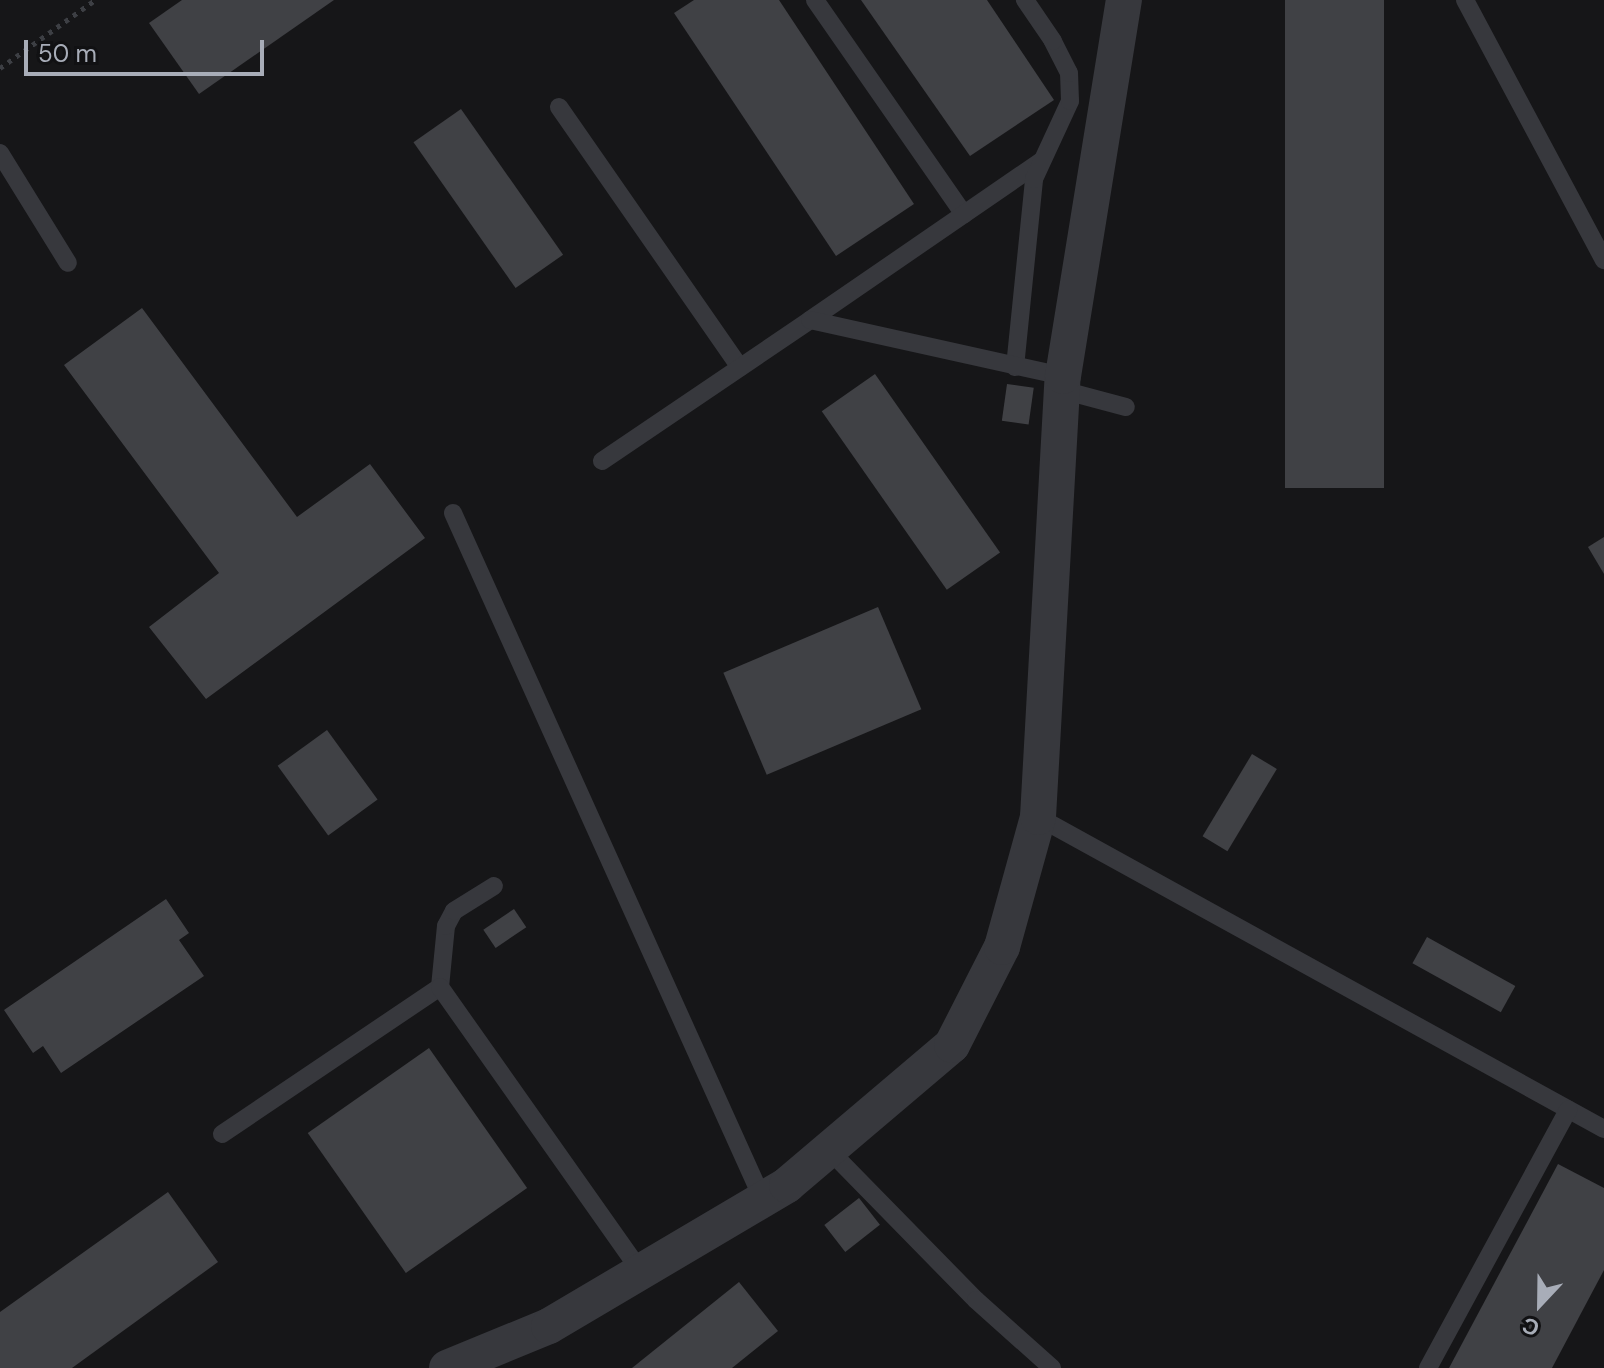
<!DOCTYPE html>
<meta charset="utf-8">
<style>
body{margin:0}
#map{position:relative;width:1604px;height:1368px;overflow:hidden;background:#161618;font-family:"DM Sans",sans-serif}
div>[style]{position:absolute}
.building>*{inset:0;background:#404145;transform-origin:0 0}
.path>*{height:5px;margin-top:-2.5px;transform-origin:0;background:repeating-linear-gradient(90deg,#3d3f44 0 4px,transparent 0 10px)}
.lane>*{height:18px;margin:-9px;padding:0 9px;transform-origin:9px;border-radius:9px;background:#37383d}
.street>*{height:36px;margin:-18px;padding:0 18px;transform-origin:18px;border-radius:18px;background:#37383d}
span{translate:-50% -50%;white-space:nowrap;text-align:center;line-height:1.15;-webkit-text-stroke:6px #111113;paint-order:stroke}
.north{position:absolute;left:1500px;top:1264px;width:80px;height:80px;-webkit-text-stroke:6px #111113;paint-order:stroke;rotate:202deg;font-size:22px;font-weight:700;line-height:32px;text-align:center;color:#a8adb8}
.north::after{content:'';display:block;margin:auto;width:28px;height:36px;background:#a8adb8;clip-path:polygon(50% 0,100% 100%,50% 72%,0 100%)}
.scale{position:absolute;left:24px;top:40px;width:240px;height:36px;box-sizing:border-box;border:4px solid #a8adb8;border-top:0;padding-left:10px;font-size:24px;line-height:28px;white-space:nowrap;color:#a8adb8;-webkit-text-stroke:6px #111113;paint-order:stroke}
</style>
<div id="map">
<div class="building">
<i style="clip-path:polygon(182px 0,334px 0,199px 94px,149px 23px)"></i>
<i style="clip-path:polygon(694px 0,779px 0,914px 204px,836px 256px,674px 13px)"></i>
<i style="clip-path:polygon(861px 0,987px 0,1054px 100px,970px 156px)"></i>
<i style="left:1285px;top:0;width:99px;height:488px"></i>
<i style="left:461px;top:109px;width:178px;height:58px;rotate:55deg"></i>
<i style="clip-path:polygon(142px 308px,297px 517px,370px 464px,425px 538px,206px 699px,149px 627px,219px 573px,64px 365px)"></i>
<i style="left:875px;top:374px;width:218px;height:65px;rotate:55deg"></i>
<i style="left:1007px;top:384px;width:27px;height:37px;rotate:8deg"></i>
<i style="clip-path:polygon(1604px 537px,1604px 574px,1588px 547px)"></i>
<i style="left:878px;top:607px;width:111px;height:168px;rotate:67deg"></i>
<i style="left:327px;top:730px;width:86px;height:61px;rotate:54deg"></i>
<i style="left:1252px;top:754px;width:29px;height:96px;rotate:31deg"></i>
<i style="clip-path:polygon(166px 899px,189px 933px,179px 940px,204px 976px,61px 1073px,43px 1046px,33px 1053px,4px 1010px)"></i>
<i style="left:514px;top:909px;width:22px;height:37px;rotate:56deg"></i>
<i style="left:1427px;top:937px;width:101px;height:30px;rotate:29deg"></i>
<i style="left:429px;top:1048px;width:171px;height:148px;rotate:55deg"></i>
<i style="clip-path:polygon(1558px 1164px,1604px 1188px,1604px 1270px,1552px 1368px,1449px 1368px)"></i>
<i style="clip-path:polygon(168px 1192px,218px 1262px,72px 1368px,0 1368px,0 1312px)"></i>
<i style="left:859px;top:1198px;width:34px;height:44px;rotate:52deg"></i>
<i style="clip-path:polygon(739px 1282px,778px 1331px,732px 1368px,632px 1368px)"></i>
</div>
<div class="path">
<i style="left:0;top:68px;width:117px;rotate:-35.6deg"></i>
</div>
<div class="lane">
<i style="left:815px;top:0;width:261px;rotate:55.2deg"></i>
<i style="left:1465px;top:0;width:295px;rotate:61.9deg"></i>
<i style="left:559px;top:107px;width:317px;rotate:55.2deg"></i>
<i style="left:0;top:153px;width:129px;rotate:58.3deg"></i>
<i style="left:810px;top:320px;width:280px;rotate:-34.5deg"></i>
<i style="left:1015px;top:367px;width:189px;rotate:-84.2deg"></i>
<i style="left:1034px;top:179px;width:86px;rotate:-65.2deg"></i>
<i style="left:1070px;top:101px;width:28px;rotate:-92deg"></i>
<i style="left:1069px;top:73px;width:36px;rotate:-117deg"></i>
<i style="left:1053px;top:41px;width:50px;rotate:-124.3deg"></i>
<i style="left:1062px;top:390px;width:66px;rotate:14.9deg"></i>
<i style="left:602px;top:461px;width:251px;rotate:-34.1deg"></i>
<i style="left:810px;top:320px;width:259px;rotate:12.5deg"></i>
<i style="left:453px;top:513px;width:754px;rotate:65.71deg"></i>
<i style="left:1038px;top:817px;width:646px;rotate:28.87deg"></i>
<i style="left:440px;top:987px;width:61px;rotate:-84.4deg"></i>
<i style="left:446px;top:926px;width:17px;rotate:-62deg"></i>
<i style="left:454px;top:911px;width:47px;rotate:-32deg"></i>
<i style="left:222px;top:1134px;width:263px;rotate:-34deg"></i>
<i style="left:440px;top:987px;width:349px;rotate:54.8deg"></i>
<i style="left:829px;top:1150px;width:210px;rotate:45.6deg"></i>
<i style="left:976px;top:1300px;width:102px;rotate:41.8deg"></i>
<i style="left:1428px;top:1368px;width:294px;rotate:-61.5deg"></i>
</div>
<div class="street">
<i style="left:447px;top:1368px;width:110px;rotate:-22.4deg"></i>
<i style="left:549px;top:1326px;width:277px;rotate:-30.6deg"></i>
<i style="left:787px;top:1185px;width:216px;rotate:-40.3deg"></i>
<i style="left:952px;top:1045px;width:110px;rotate:-63deg"></i>
<i style="left:1002px;top:947px;width:135px;rotate:-74.5deg"></i>
<i style="left:1038px;top:817px;width:442px;rotate:-86.8deg"></i>
<i style="left:1063px;top:376px;width:381px;rotate:-80.8deg"></i>
</div>
<div class="north">С</div>
<div class="scale">50 m</div>
</div>
